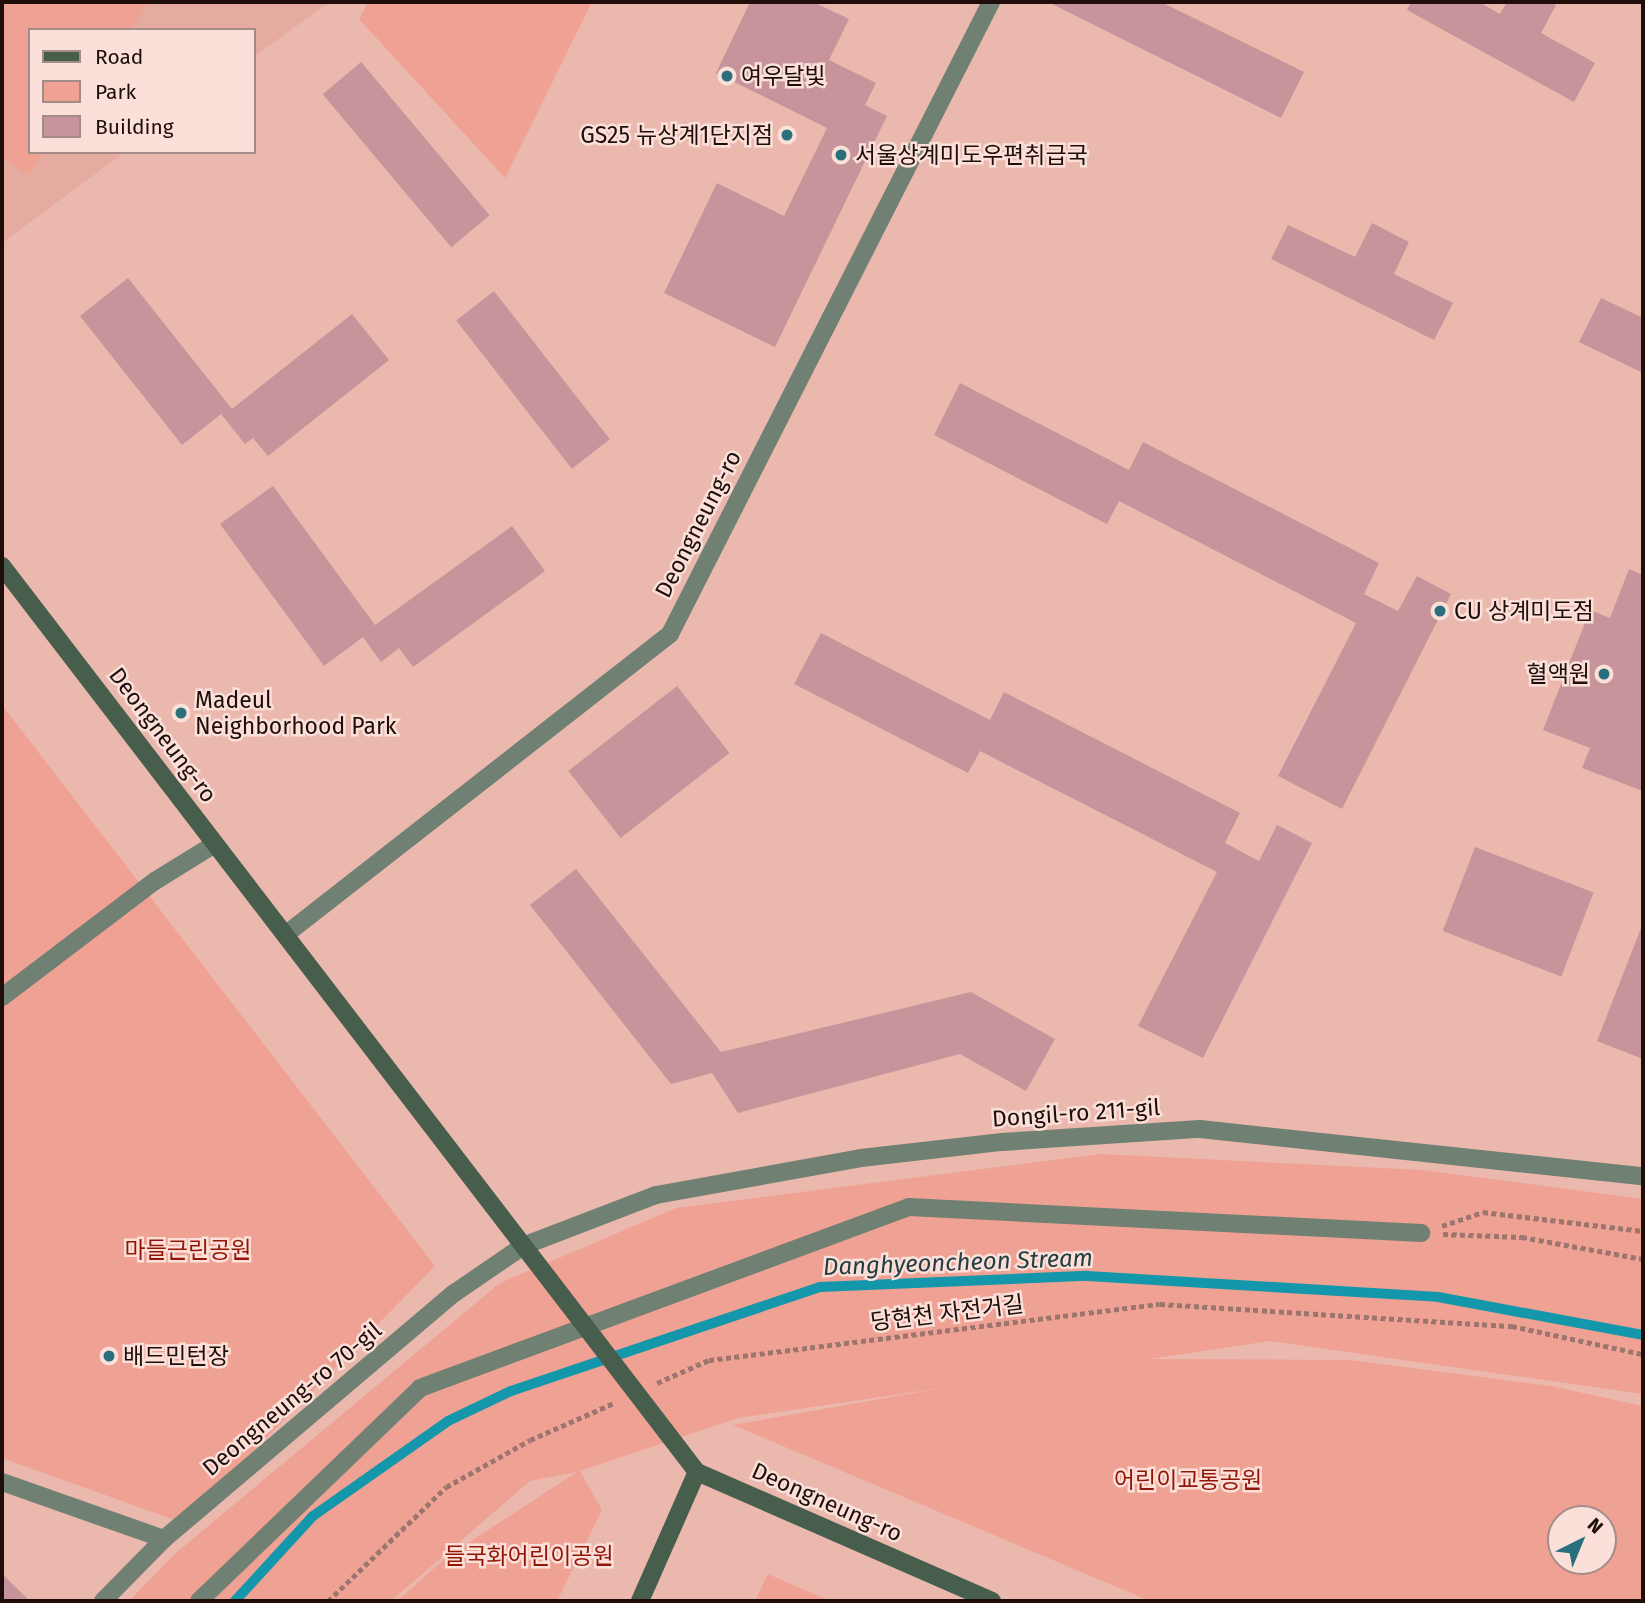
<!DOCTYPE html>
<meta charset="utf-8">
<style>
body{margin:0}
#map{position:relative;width:1645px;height:1603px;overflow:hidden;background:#ebb8ae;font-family:"Fira Sans","Noto Sans KR",sans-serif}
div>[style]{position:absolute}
.built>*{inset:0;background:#e5aba0}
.green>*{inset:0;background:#efa293}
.stream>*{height:10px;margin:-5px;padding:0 5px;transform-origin:5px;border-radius:5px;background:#1497aa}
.building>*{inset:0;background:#c6949a;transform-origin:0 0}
.path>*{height:4.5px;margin-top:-2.25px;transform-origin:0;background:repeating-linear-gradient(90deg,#9b756e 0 5px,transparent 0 8.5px)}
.pedestrian>*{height:18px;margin:-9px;padding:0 9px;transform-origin:9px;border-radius:9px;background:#708073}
.minor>*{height:18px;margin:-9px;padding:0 9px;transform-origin:9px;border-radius:9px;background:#708073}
.secondary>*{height:18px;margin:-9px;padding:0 9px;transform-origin:9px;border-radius:9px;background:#475e4c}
.dots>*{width:19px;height:19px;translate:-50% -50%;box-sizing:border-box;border:4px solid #fbe0da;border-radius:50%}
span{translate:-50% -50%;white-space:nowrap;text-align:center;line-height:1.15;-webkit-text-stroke:5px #fbe0da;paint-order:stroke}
.poi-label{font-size:23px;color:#1f0d0a}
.left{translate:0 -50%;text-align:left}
.right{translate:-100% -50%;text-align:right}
.street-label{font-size:23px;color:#1f0d0a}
.park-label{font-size:23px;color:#921506}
.water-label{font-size:24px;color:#243d42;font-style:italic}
.frame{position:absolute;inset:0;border:4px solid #1f0d0a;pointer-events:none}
.legend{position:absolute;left:28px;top:28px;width:228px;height:126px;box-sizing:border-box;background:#fbe0da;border:2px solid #a38c87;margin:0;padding:9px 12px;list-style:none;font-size:21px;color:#1f0d0a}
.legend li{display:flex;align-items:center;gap:14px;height:35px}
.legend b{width:35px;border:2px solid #a38c87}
.north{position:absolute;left:1547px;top:1505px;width:70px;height:70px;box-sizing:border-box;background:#fbe0da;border:2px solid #a38c87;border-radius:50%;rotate:43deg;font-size:19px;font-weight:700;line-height:28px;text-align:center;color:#1f0d0a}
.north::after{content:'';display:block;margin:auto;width:24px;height:32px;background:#29707c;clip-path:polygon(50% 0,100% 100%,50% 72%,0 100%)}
</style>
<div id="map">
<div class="built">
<i style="clip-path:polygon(2px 2px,329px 2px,254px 57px,254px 30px,30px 30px,30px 152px,125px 152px,2px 243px)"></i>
</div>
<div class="green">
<i style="clip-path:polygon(2px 2px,149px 2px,130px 30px,30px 30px,30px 152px,44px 152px,28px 175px,2px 157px)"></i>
<i style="clip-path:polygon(368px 2px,592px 2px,505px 178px,359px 19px)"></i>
<i style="clip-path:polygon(2px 705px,435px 1266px,183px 1523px,2px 1458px)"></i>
<i style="clip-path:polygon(evenodd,1101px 1154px,1423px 1170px,1643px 1199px,1643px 1394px,1270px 1341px,1150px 1359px,1350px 1360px,1551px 1386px,1643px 1406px,1643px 1601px,1150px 1601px,733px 1425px,948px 1387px,738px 1418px,580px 1471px,602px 1510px,557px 1601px,397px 1601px,448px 1556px,577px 1472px,530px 1481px,391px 1601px,129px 1601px,177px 1552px,500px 1283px,676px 1208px,1101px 1154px,1561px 1519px,1603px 1519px,1603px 1561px,1561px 1561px,1561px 1519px)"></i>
<i style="clip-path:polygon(768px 1574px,830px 1601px,755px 1601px)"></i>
</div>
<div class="stream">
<i style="left:235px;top:1601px;width:115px;rotate:-47.5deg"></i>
<i style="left:313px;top:1516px;width:165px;rotate:-35.1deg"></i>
<i style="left:448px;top:1421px;width:70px;rotate:-25.5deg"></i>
<i style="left:511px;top:1391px;width:326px;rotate:-18.6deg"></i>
<i style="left:820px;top:1287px;width:267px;rotate:-2.4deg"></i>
<i style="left:1087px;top:1276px;width:352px;rotate:3.4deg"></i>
<i style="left:1438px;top:1297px;width:208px;rotate:10.5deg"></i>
</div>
<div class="building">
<i style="clip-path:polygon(750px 2px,813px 2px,849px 19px,829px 60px,876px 83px,865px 105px,887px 116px,775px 347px,664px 293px,717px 183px,784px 216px,827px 128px,716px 73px)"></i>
<i style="clip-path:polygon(1048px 2px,1161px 2px,1304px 72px,1281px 118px)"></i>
<i style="clip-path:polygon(1411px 2px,1479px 2px,1500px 14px,1507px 2px,1550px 2px,1556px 5px,1541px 33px,1595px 63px,1574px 102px,1407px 10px)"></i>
<i style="left:361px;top:62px;width:200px;height:50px;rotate:50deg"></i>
<i style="clip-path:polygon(1372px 223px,1409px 242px,1394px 274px,1453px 303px,1434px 340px,1271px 259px,1288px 225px,1355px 257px)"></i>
<i style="clip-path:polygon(128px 278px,232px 409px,352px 314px,389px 360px,268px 456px,253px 438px,245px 444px,221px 414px,182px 445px,80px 316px)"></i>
<i style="left:494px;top:291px;width:188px;height:48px;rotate:52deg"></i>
<i style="clip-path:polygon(1601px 298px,1643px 318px,1643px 373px,1579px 342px)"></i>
<i style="clip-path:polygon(960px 383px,1129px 470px,1143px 442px,1379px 563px,1364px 594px,1398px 611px,1417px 576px,1451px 594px,1342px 809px,1278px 776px,1356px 623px,1119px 501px,1107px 524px,934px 435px)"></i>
<i style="clip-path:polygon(273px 486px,375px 625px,512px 526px,545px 571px,413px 667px,399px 648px,381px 662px,363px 637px,324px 666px,220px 524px)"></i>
<i style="clip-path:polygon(1629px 569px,1643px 575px,1643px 791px,1582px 768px,1590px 748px,1543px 730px,1590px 610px,1610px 618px)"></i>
<i style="clip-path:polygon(821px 633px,990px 720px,1004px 692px,1240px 813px,1225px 843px,1259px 861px,1277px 825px,1312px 843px,1203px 1058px,1138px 1026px,1217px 872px,980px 751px,968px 773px,794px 684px)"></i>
<i style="left:677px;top:686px;width:85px;height:138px;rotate:52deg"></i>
<i style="left:1475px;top:847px;width:127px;height:90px;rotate:21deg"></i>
<i style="clip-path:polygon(576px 869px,721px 1052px,971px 992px,1055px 1039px,1026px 1091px,960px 1054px,738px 1113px,712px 1073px,671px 1084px,530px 905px)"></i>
<i style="clip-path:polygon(1643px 923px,1643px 1059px,1597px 1041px)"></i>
<i style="clip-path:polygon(2px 1574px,30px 1601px,2px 1601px)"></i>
</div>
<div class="path">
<i style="left:1442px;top:1226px;width:43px;rotate:-18.9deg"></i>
<i style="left:1483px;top:1212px;width:161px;rotate:6.8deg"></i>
<i style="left:1443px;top:1234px;width:79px;rotate:2.2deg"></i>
<i style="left:1522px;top:1237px;width:123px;rotate:10.3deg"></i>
<i style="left:657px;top:1383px;width:57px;rotate:-23.9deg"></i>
<i style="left:709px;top:1360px;width:454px;rotate:-7.1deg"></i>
<i style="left:1160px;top:1304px;width:353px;rotate:3.6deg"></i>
<i style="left:1512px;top:1326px;width:134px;rotate:12.1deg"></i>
<i style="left:328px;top:1601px;width:164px;rotate:-44deg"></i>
<i style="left:446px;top:1487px;width:96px;rotate:-29.2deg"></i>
<i style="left:530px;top:1440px;width:92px;rotate:-23.8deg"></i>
</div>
<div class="pedestrian">
<i style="left:199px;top:1601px;width:307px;rotate:-43.9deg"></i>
<i style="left:420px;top:1388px;width:521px;rotate:-20.31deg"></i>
<i style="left:909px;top:1207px;width:513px;rotate:2.91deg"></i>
</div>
<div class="minor">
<i style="left:285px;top:935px;width:489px;rotate:-38deg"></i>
<i style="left:670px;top:634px;width:709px;rotate:-63.07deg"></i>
<i style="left:2px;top:997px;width:192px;rotate:-37.2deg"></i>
<i style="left:155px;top:881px;width:70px;rotate:-31.7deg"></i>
<i style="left:2px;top:1482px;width:172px;rotate:19.4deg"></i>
<i style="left:103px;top:1601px;width:87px;rotate:-45.5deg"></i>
<i style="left:164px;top:1539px;width:379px;rotate:-40.3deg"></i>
<i style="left:453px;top:1294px;width:85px;rotate:-34.4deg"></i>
<i style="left:523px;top:1246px;width:142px;rotate:-21deg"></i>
<i style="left:656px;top:1195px;width:208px;rotate:-10.2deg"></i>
<i style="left:861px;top:1158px;width:142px;rotate:-6.5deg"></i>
<i style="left:1002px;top:1142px;width:198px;rotate:-3.8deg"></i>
<i style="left:1200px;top:1129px;width:445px;rotate:6.1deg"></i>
</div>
<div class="secondary">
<i style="left:2px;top:566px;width:1142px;rotate:52.51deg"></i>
<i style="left:697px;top:1472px;width:322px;rotate:23.6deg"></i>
<i style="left:640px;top:1601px;width:141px;rotate:-66.2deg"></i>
</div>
<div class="dots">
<i style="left:727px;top:76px;background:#29707c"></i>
<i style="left:787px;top:135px;background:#29707c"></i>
<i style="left:841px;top:155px;background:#29707c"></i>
<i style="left:1440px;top:611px;background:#29707c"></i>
<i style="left:1604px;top:674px;background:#29707c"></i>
<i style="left:181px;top:713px;background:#29707c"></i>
<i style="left:109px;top:1356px;background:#29707c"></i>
</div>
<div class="poi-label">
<span class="left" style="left:741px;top:76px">여우달빛</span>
<span class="right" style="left:773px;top:135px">GS25 뉴상계1단지점</span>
<span class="left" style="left:855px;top:155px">서울상계미도우편취급국</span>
<span class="left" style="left:1454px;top:611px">CU 상계미도점</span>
<span class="right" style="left:1590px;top:674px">혈액원</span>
<span class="left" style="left:195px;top:713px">Madeul<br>Neighborhood Park</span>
<span class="left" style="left:123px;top:1356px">배드민턴장</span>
</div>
<div class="street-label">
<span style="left:698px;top:524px;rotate:-63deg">Deongneung-ro</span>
<span style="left:163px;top:735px;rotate:53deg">Deongneung-ro</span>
<span style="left:1076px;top:1113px;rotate:-4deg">Dongil-ro 211-gil</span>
<span style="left:947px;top:1313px;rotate:-7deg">당현천 자전거길</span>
<span style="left:292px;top:1399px;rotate:-40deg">Deongneung-ro 70-gil</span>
<span style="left:827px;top:1502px;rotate:24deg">Deongneung-ro</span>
</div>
<div class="park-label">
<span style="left:188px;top:1250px">마들근린공원</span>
<span style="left:1188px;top:1480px">어린이교통공원</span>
<span style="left:529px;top:1556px">들국화어린이공원</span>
</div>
<div class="water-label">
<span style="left:958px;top:1263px;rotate:-2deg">Danghyeoncheon Stream</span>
</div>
<div class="frame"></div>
<ul class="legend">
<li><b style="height:9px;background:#475e4c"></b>Road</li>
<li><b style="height:19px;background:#efa293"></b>Park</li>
<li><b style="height:19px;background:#c6949a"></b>Building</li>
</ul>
<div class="north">N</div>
</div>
